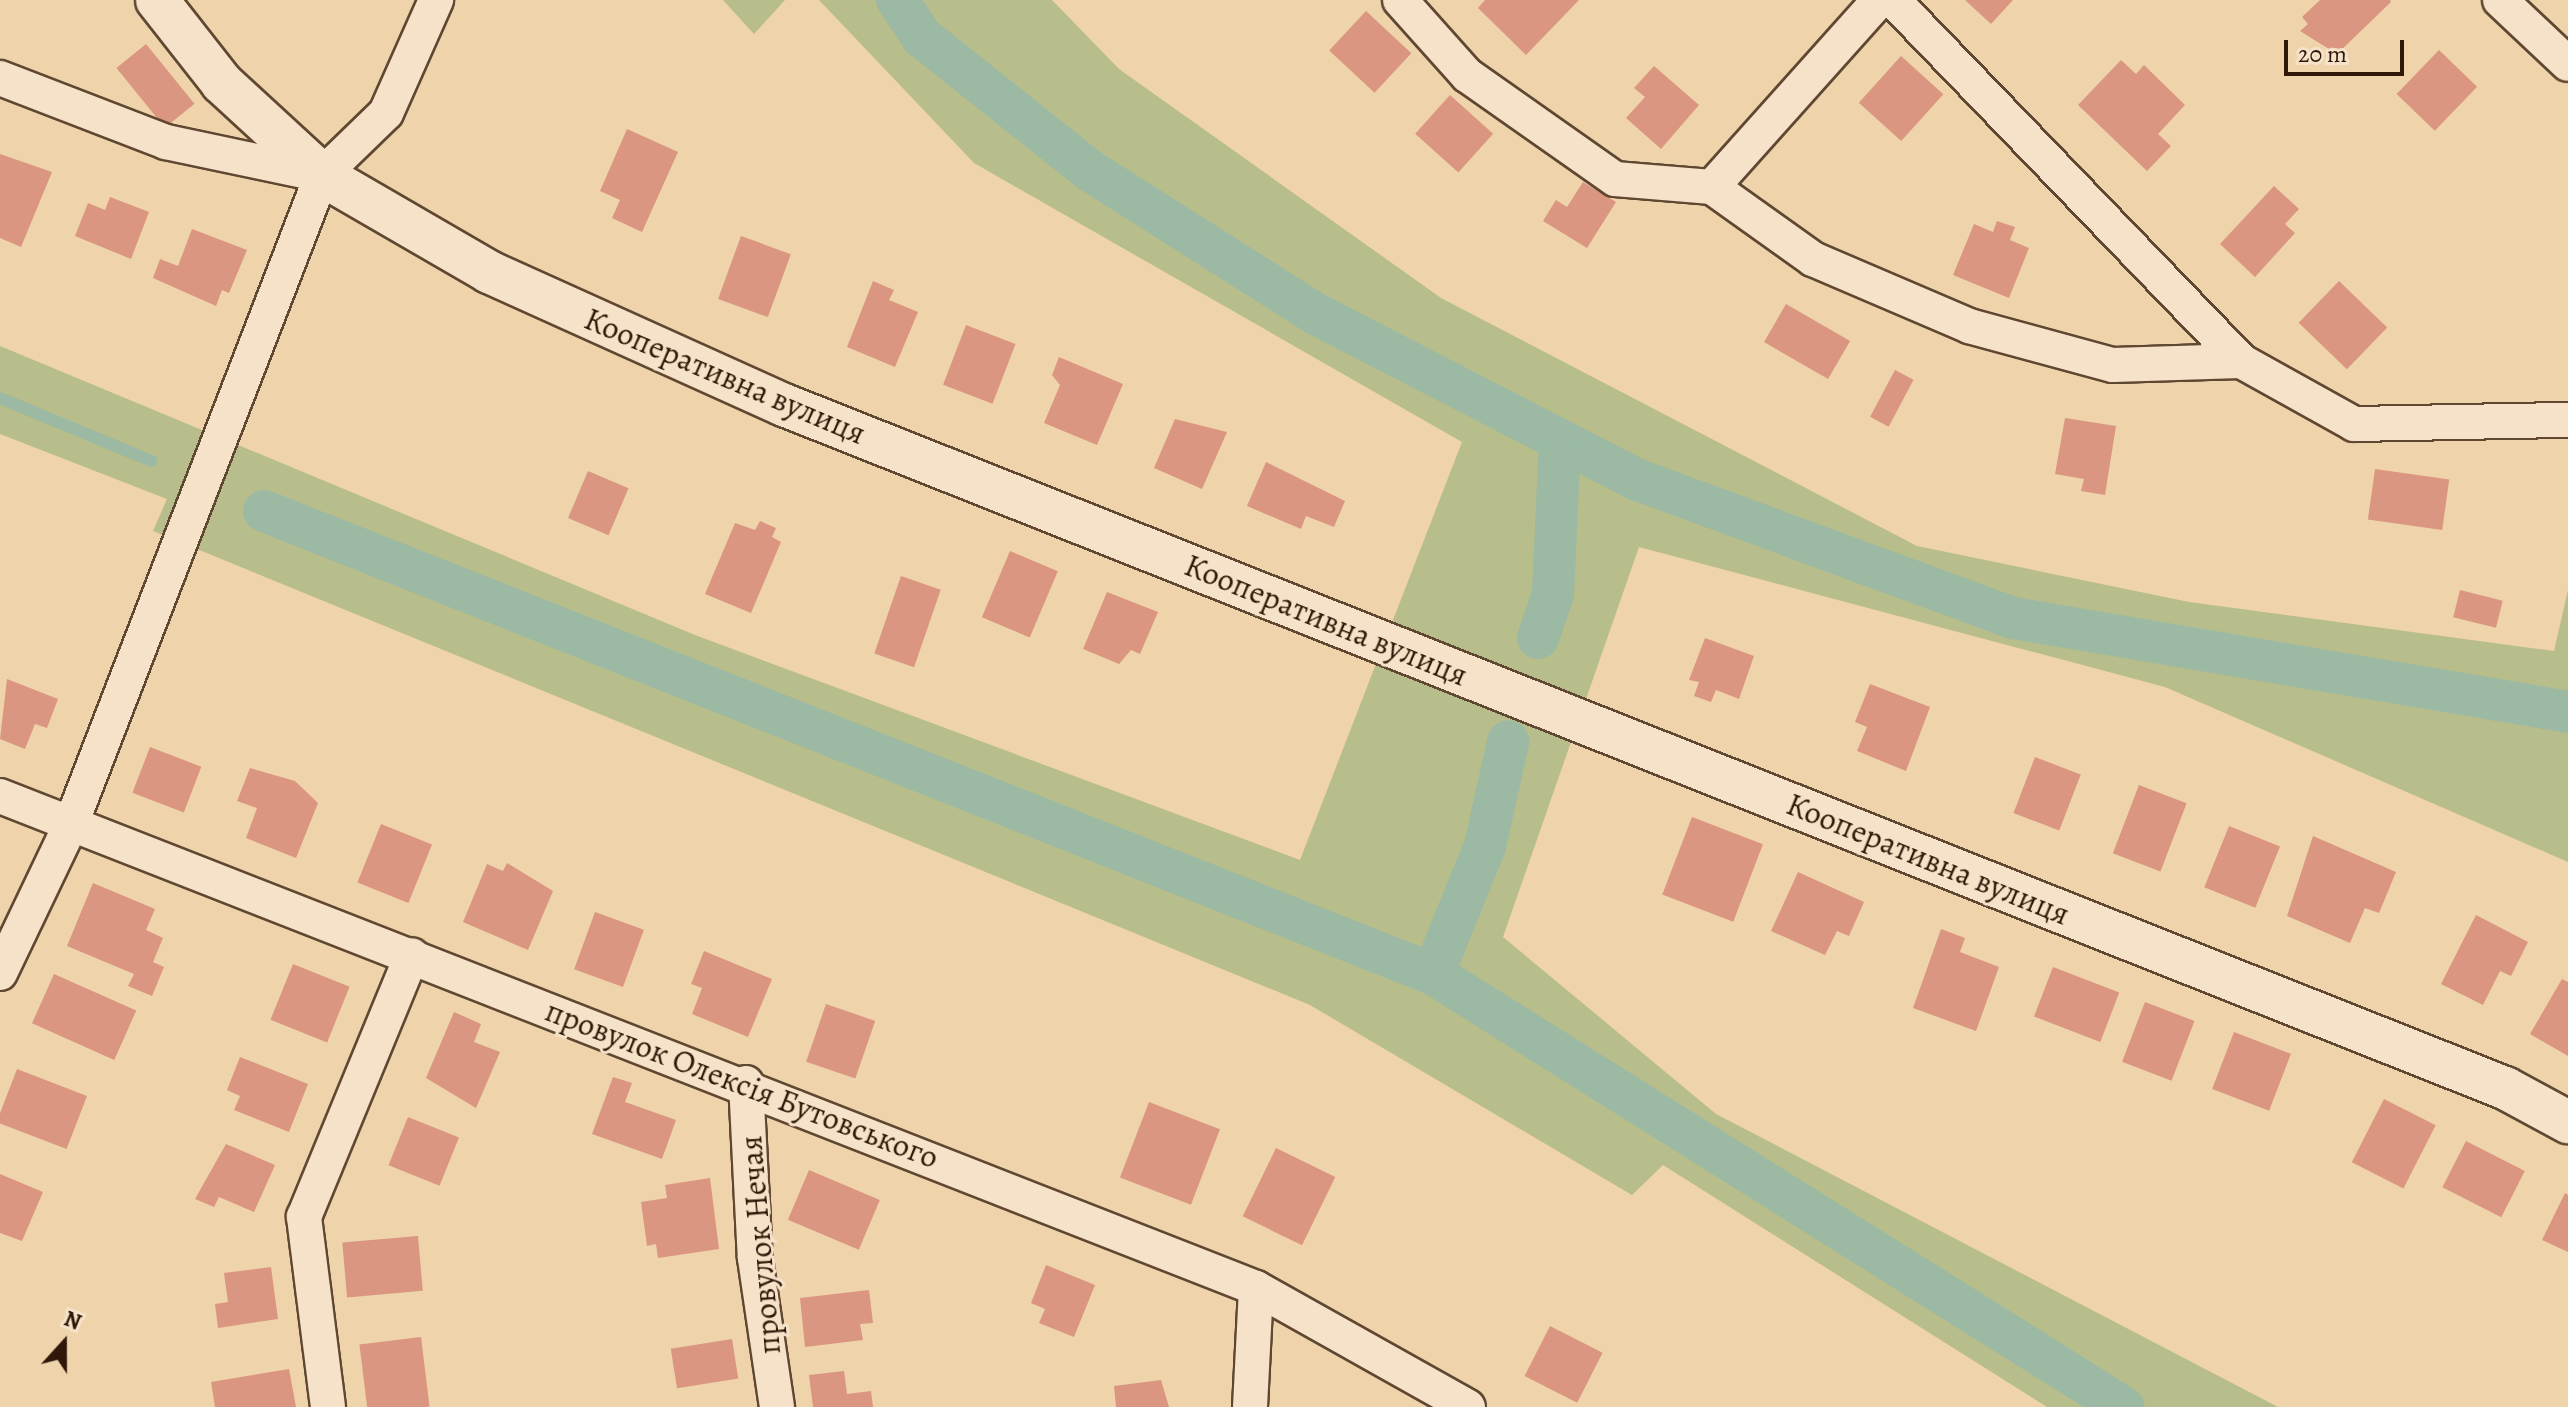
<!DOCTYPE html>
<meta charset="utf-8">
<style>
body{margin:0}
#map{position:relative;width:2568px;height:1407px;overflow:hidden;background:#efd3ab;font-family:Alegreya,serif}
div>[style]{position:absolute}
.green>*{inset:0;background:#b7bd8b}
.stream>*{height:12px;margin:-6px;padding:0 6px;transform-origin:6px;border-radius:6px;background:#9bb9a3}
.canal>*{height:42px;margin:-21px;padding:0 21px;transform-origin:21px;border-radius:21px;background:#9bb9a3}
.building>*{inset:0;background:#da9680;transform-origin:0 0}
.roads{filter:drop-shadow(2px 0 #5f4731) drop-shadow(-2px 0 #5f4731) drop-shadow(0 2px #5f4731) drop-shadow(0 -2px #5f4731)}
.minor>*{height:34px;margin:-17px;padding:0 17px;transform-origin:17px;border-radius:17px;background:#f5e2c8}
.tertiary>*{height:42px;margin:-21px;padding:0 21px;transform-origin:21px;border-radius:21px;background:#f5e2c8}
span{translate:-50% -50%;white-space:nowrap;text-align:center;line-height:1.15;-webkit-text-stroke:6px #f5e2c8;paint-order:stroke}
.street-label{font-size:32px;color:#2f1808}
.north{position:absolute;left:24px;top:1303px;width:80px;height:80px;-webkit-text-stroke:6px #f5e2c8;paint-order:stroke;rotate:21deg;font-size:22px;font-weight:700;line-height:32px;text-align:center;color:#2f1808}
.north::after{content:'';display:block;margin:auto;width:28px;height:36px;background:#2f1808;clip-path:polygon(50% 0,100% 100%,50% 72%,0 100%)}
.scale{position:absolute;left:2284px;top:40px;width:120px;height:36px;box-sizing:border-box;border:4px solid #2f1808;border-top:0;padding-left:10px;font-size:24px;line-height:28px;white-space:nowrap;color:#2f1808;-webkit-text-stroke:6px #f5e2c8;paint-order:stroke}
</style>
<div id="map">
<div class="green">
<i style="clip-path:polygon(723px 0,785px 0,754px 34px)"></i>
<i style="clip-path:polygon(819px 0,1052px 0,1119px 69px,1441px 298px,1917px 546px,2189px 602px,2554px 651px,2568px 590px,2568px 862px,2165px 687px,1639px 547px,1503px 937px,1716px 1114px,2278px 1407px,2047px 1407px,1663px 1165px,1632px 1195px,1310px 1005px,153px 531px,167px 499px,0 434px,0 346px,695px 635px,1300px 860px,1462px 442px,974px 163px)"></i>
</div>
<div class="stream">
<i style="left:0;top:398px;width:164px;rotate:22.6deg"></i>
</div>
<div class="canal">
<i style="left:897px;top:0;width:45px;rotate:56deg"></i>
<i style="left:922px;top:37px;width:213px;rotate:38.5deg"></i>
<i style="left:1089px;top:170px;width:269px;rotate:32.4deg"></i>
<i style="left:1316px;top:314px;width:362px;rotate:27.3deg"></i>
<i style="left:1638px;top:480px;width:400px;rotate:20.2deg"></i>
<i style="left:2013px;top:618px;width:563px;rotate:9.61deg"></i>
<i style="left:264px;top:511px;width:1257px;rotate:21.61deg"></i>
<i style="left:1433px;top:974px;width:815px;rotate:32.11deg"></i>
<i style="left:1538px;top:638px;width:46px;rotate:-71.2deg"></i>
<i style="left:1553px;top:594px;width:154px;rotate:-87.4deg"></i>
<i style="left:1433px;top:974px;width:138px;rotate:-67.9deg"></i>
<i style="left:1485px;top:846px;width:107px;rotate:-77.5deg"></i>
</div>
<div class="building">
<i style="clip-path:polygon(1485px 0,1579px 0,1526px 55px,1478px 8px)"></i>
<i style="clip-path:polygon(1965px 0,2013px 0,1991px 24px)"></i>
<i style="clip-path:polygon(2320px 0,2390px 0,2391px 2px,2337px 54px,2300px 31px,2308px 24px,2302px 17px)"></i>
<i style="left:1366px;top:11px;width:62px;height:54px;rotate:43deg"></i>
<i style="left:146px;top:44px;width:77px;height:38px;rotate:51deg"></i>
<i style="left:2439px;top:50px;width:53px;height:61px;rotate:44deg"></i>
<i style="left:1901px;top:56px;width:57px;height:63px;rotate:42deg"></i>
<i style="clip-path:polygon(2121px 60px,2136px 74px,2144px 65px,2185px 105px,2158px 134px,2171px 146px,2147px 171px,2078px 105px)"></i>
<i style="clip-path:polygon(1654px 66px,1699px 105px,1661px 149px,1626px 118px,1645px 97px,1634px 88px)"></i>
<i style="left:1450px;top:95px;width:58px;height:52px;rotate:42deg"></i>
<i style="clip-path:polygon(627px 129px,678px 152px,642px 232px,612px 218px,620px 200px,600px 191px)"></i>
<i style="clip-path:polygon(0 154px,52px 172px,21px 247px,0 238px)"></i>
<i style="clip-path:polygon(1583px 182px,1616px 202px,1587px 248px,1543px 221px,1556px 200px,1567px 207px)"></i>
<i style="clip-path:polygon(2274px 186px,2299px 209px,2285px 224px,2295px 233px,2255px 277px,2220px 244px)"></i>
<i style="clip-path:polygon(110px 197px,149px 212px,131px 259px,75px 236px,88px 203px,105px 210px)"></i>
<i style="clip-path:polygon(1997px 221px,2015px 227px,2010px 240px,2029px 248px,2009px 298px,1953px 275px,1974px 224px,1993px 232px)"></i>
<i style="clip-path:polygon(192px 229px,247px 250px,229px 293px,222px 290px,216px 306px,153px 278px,160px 259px,178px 266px)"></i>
<i style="left:741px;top:236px;width:53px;height:67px;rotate:20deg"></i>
<i style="clip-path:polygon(873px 281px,894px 290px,889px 300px,918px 312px,895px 367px,847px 347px)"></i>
<i style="left:2339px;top:281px;width:67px;height:58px;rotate:44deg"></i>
<i style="left:1786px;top:304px;width:74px;height:44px;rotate:30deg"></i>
<i style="left:966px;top:325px;width:53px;height:64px;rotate:21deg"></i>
<i style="clip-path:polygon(1059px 357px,1123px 384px,1097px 445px,1044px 423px,1060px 385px,1052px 375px)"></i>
<i style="left:1895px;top:370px;width:21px;height:53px;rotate:28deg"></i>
<i style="clip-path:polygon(2065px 418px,2116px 426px,2105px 495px,2081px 491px,2084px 479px,2055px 474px)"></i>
<i style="clip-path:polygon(1175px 419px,1227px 432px,1202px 489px,1154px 468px)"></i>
<i style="clip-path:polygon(1266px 462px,1345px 501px,1334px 527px,1306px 516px,1301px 529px,1247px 506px)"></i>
<i style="left:2375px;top:469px;width:75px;height:51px;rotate:8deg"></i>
<i style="left:588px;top:471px;width:44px;height:51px;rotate:23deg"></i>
<i style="clip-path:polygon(760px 521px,776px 528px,772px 537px,781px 542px,751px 613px,705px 594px,735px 523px,755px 530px)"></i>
<i style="left:1010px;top:551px;width:52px;height:72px;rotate:23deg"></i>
<i style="left:901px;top:576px;width:42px;height:82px;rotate:19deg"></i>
<i style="left:2460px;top:590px;width:44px;height:28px;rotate:14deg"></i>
<i style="clip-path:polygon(1107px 592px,1158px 612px,1140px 654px,1131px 650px,1119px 664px,1083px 649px)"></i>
<i style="clip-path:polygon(1705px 638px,1754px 656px,1739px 699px,1716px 690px,1711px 702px,1694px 696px,1699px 682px,1689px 680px)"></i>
<i style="clip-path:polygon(7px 679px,58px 699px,47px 728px,35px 724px,25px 749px,0 739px)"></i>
<i style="clip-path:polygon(1870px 684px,1930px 707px,1906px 771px,1857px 751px,1867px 727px,1855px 722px)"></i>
<i style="left:150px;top:747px;width:55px;height:49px;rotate:21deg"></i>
<i style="left:2035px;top:757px;width:49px;height:60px;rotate:21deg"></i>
<i style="clip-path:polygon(250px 768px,295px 781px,318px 803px,296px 858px,246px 838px,257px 808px,237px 801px)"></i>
<i style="left:2139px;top:785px;width:51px;height:73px;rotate:21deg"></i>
<i style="left:1692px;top:817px;width:76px;height:83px;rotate:21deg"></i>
<i style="left:381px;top:824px;width:55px;height:63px;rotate:22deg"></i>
<i style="left:2229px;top:826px;width:55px;height:66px;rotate:22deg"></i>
<i style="clip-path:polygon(2313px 836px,2396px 872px,2379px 913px,2365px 908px,2350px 943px,2287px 916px)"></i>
<i style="clip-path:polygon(507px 863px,553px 891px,528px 950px,463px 922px,487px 864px,503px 871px)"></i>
<i style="clip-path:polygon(1798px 872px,1864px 902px,1849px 936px,1837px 931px,1825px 955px,1771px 931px)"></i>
<i style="clip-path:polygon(93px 883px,155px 909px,146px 930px,163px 938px,153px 962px,164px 967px,152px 996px,128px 986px,134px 974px,67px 946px)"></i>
<i style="left:595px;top:912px;width:52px;height:61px;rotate:20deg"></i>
<i style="clip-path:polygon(2476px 915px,2528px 942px,2511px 976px,2500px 971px,2483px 1005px,2441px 984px)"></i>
<i style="clip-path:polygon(1941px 929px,1965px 938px,1960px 952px,1999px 967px,1976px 1031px,1913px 1008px)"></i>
<i style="clip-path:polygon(704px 951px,772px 979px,748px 1037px,692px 1014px,702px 988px,691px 984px)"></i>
<i style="left:293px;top:964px;width:61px;height:60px;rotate:22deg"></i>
<i style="left:2053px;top:967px;width:71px;height:53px;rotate:21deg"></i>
<i style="left:54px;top:974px;width:90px;height:54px;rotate:24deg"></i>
<i style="clip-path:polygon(2562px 979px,2568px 982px,2568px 1056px,2530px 1034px)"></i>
<i style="left:2145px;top:1002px;width:53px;height:64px;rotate:21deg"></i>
<i style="left:826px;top:1004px;width:52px;height:61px;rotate:19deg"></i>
<i style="clip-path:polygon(454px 1012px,481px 1024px,474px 1042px,500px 1052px,476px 1108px,426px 1078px)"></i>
<i style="left:2234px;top:1032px;width:61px;height:61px;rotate:21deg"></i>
<i style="clip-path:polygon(240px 1057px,308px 1084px,289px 1132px,234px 1110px,240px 1096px,227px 1090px)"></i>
<i style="left:17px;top:1069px;width:75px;height:57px;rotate:21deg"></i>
<i style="clip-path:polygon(613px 1077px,632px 1083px,625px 1102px,676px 1120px,662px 1159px,592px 1134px)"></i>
<i style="left:2384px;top:1099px;width:58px;height:71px;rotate:27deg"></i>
<i style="left:1149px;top:1102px;width:76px;height:81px;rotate:21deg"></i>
<i style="left:408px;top:1117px;width:55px;height:52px;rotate:22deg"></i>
<i style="left:2466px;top:1141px;width:66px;height:52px;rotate:27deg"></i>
<i style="clip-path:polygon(226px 1144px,275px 1165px,254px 1212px,219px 1197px,214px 1207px,195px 1199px)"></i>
<i style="left:1276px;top:1148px;width:66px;height:76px;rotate:26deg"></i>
<i style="left:809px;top:1170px;width:77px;height:54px;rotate:23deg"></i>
<i style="clip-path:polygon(0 1174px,43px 1192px,22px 1241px,0 1233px)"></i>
<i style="clip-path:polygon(710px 1178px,719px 1249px,658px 1258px,656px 1244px,647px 1246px,641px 1202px,667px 1198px,665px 1185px)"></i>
<i style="clip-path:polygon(2565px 1193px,2568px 1195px,2568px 1252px,2542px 1240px)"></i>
<i style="left:418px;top:1236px;width:55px;height:76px;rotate:85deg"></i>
<i style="clip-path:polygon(1046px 1265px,1095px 1285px,1074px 1337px,1039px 1323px,1045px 1309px,1031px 1303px)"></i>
<i style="clip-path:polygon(271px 1267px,278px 1319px,218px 1328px,215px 1304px,228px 1302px,224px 1273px)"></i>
<i style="clip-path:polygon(869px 1290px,873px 1323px,860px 1324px,863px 1340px,805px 1347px,800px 1298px)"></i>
<i style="left:1550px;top:1326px;width:59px;height:56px;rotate:27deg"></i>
<i style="left:421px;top:1337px;width:70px;height:62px;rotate:83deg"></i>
<i style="left:732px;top:1339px;width:40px;height:62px;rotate:81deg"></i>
<i style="clip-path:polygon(289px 1369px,296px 1407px,215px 1407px,211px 1382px)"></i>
<i style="clip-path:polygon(844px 1371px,847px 1394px,871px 1391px,873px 1407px,813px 1407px,809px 1375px)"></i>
<i style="clip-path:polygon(1161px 1380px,1169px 1407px,1116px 1407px,1114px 1386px)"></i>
</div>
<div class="roads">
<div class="minor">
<i style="left:1400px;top:0;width:101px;rotate:48.2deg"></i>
<i style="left:1467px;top:75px;width:181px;rotate:35.1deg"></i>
<i style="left:1615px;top:179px;width:97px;rotate:4.7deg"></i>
<i style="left:1712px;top:187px;width:124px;rotate:35.5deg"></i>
<i style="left:1813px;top:259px;width:170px;rotate:23.2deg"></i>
<i style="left:1969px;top:326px;width:149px;rotate:15.2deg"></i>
<i style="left:2113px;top:365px;width:128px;rotate:-1.8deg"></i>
<i style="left:2241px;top:361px;width:129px;rotate:29.1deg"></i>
<i style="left:2354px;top:424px;width:214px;rotate:-1.1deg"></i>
<i style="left:1893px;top:0;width:501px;rotate:46.05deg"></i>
<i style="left:2500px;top:0;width:93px;rotate:43.3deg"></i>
<i style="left:0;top:78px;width:178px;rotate:21.1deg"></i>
<i style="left:166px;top:142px;width:159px;rotate:11.9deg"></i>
<i style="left:1712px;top:187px;width:251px;rotate:-48.2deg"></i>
<i style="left:0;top:796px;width:1349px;rotate:21.39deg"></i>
<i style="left:1256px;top:1288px;width:243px;rotate:29.3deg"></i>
<i style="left:0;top:973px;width:165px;rotate:-64.5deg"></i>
<i style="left:71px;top:824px;width:696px;rotate:-68.86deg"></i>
<i style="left:322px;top:175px;width:89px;rotate:-44.1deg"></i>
<i style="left:386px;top:113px;width:124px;rotate:-66.1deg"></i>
<i style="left:746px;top:1083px;width:175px;rotate:87.1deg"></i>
<i style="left:755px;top:1258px;width:151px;rotate:81.6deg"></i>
<i style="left:328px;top:1407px;width:192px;rotate:-97.2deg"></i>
<i style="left:304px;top:1217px;width:283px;rotate:-67.6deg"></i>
<i style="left:1250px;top:1407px;width:119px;rotate:-87.1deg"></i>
</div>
<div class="tertiary">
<i style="left:157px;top:0;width:105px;rotate:51.9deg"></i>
<i style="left:222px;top:83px;width:136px;rotate:42.6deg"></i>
<i style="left:322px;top:175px;width:193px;rotate:30.1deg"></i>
<i style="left:489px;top:272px;width:324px;rotate:24.3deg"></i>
<i style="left:784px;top:405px;width:1852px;rotate:21.65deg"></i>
<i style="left:2505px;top:1088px;width:72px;rotate:28.4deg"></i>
</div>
</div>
<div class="street-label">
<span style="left:725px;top:376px;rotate:23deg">Кооперативна вулиця</span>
<span style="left:1326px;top:620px;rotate:22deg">Кооперативна вулиця</span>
<span style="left:1928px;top:859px;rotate:22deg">Кооперативна вулиця</span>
<span style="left:742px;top:1084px;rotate:21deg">провулок Олексія Бутовського</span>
<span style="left:760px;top:1245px;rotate:-95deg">провулок Нечая</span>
</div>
<div class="north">N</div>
<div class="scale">20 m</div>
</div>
